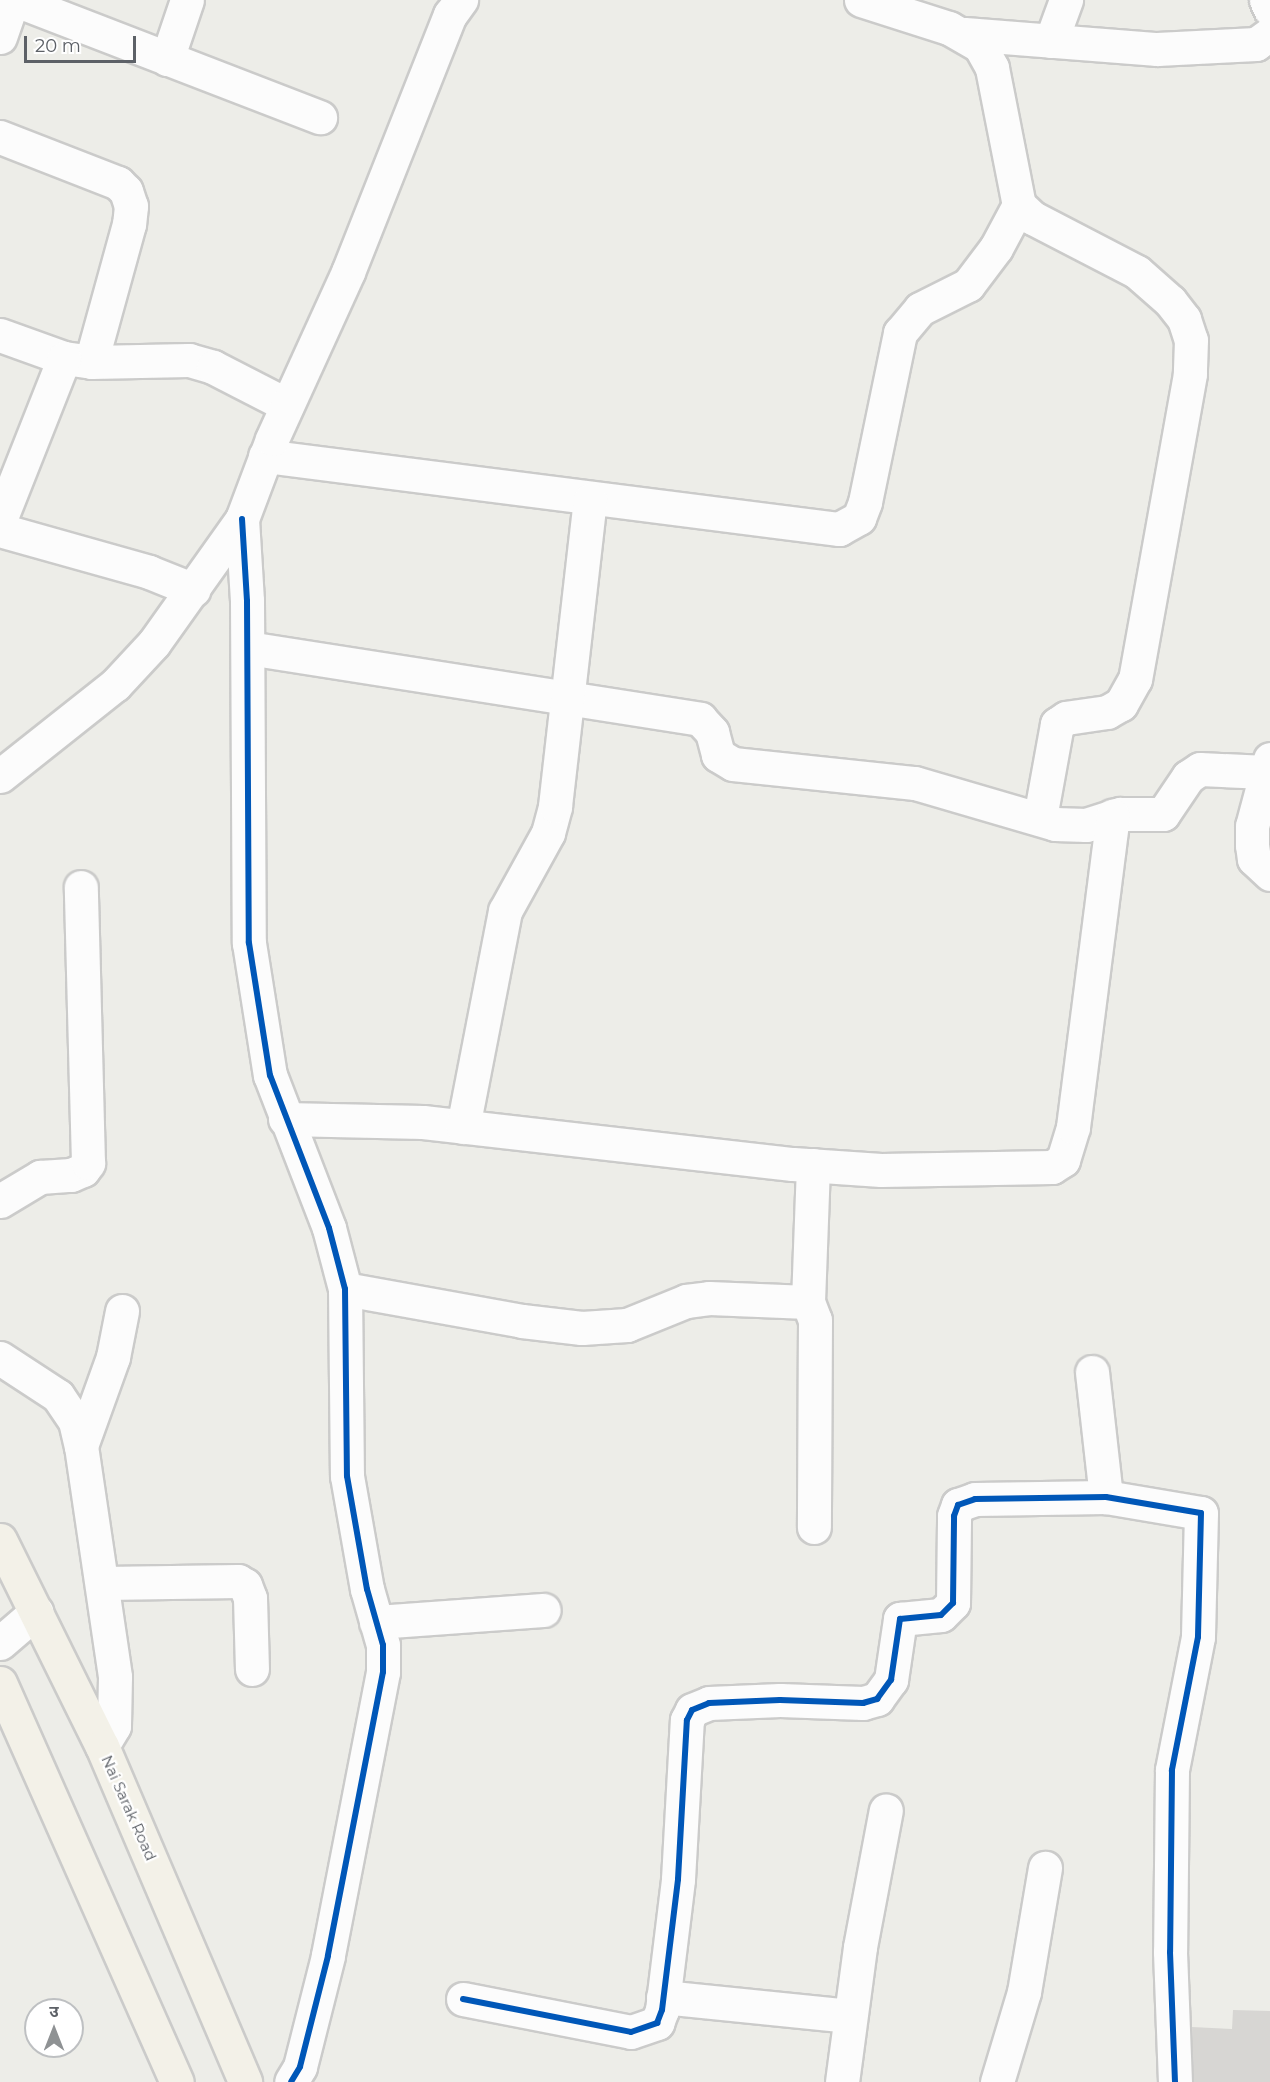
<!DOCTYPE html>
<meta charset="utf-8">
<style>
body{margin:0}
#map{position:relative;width:1270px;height:2082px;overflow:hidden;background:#edede8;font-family:Montserrat,"Noto Sans Devanagari",sans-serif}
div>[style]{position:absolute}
.building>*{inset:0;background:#d7d6d3}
.roads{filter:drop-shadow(2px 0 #cbcbca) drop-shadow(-2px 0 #cbcbca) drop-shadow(0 2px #cbcbca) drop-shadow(0 -2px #cbcbca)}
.street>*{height:33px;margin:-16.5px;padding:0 16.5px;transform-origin:16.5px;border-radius:16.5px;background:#fcfcfc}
.primary>*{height:33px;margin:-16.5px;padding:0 16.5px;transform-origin:16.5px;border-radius:16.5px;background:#f3f1e8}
.cycleway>*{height:6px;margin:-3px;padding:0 3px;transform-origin:3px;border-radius:3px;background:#0057b8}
span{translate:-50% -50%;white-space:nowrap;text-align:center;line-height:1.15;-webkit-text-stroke:4.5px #fff;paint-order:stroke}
.street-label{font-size:15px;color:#5d6167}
.north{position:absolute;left:24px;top:1998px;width:60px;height:60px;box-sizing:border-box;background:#fff;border:2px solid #bec0c2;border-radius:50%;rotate:0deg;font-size:16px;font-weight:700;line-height:24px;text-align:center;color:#5d6167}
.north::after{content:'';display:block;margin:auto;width:21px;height:27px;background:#8f9294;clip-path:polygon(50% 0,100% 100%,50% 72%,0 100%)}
.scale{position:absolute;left:24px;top:36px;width:112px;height:27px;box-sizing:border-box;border:3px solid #5d6167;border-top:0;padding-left:8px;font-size:18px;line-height:21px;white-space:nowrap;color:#5d6167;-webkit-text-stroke:4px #fff;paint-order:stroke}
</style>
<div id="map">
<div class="building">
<i style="clip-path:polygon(1233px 2010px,1270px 2011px,1270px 2082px,1194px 2082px,1192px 2027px,1232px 2029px)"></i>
</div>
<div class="roads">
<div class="street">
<i style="left:16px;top:0;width:326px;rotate:21.1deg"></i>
<i style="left:861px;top:0;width:92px;rotate:17.7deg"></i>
<i style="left:949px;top:28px;width:36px;rotate:30deg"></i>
<i style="left:980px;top:46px;width:25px;rotate:61deg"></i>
<i style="left:992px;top:68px;width:140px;rotate:78.9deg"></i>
<i style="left:1019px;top:205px;width:19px;rotate:43deg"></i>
<i style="left:1033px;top:218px;width:117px;rotate:27.4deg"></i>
<i style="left:1137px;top:272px;width:44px;rotate:41.3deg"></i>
<i style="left:1170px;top:301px;width:23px;rotate:52deg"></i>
<i style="left:1184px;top:319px;width:22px;rotate:72deg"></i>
<i style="left:1191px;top:340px;width:34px;rotate:92deg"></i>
<i style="left:1190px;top:374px;width:310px;rotate:100.2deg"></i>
<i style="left:1135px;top:679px;width:29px;rotate:119deg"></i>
<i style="left:1121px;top:704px;width:16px;rotate:150deg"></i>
<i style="left:1107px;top:712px;width:41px;rotate:171.7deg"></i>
<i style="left:1066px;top:718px;width:11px;rotate:146deg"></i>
<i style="left:1057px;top:724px;width:96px;rotate:100.3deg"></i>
<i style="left:1266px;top:0;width:10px;rotate:66deg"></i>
<i style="left:965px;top:34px;width:193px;rotate:4.5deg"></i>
<i style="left:1157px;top:49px;width:99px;rotate:-2.9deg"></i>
<i style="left:1256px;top:44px;width:17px;rotate:-36deg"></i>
<i style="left:0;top:37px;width:39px;rotate:-71deg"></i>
<i style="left:1051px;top:41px;width:44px;rotate:-69.9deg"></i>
<i style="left:167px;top:59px;width:62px;rotate:-71.3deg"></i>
<i style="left:0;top:137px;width:127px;rotate:21.3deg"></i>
<i style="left:118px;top:183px;width:11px;rotate:45deg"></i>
<i style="left:126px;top:191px;width:16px;rotate:72deg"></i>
<i style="left:131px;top:206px;width:18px;rotate:96deg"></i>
<i style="left:129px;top:224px;width:143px;rotate:105.4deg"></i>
<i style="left:0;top:335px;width:68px;rotate:19.8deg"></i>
<i style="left:64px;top:358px;width:27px;rotate:8deg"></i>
<i style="left:91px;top:362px;width:98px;rotate:-1.2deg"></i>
<i style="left:189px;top:360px;width:25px;rotate:16deg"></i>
<i style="left:213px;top:367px;width:83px;rotate:27.2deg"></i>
<i style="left:265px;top:456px;width:579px;rotate:7.25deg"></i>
<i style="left:839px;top:529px;width:23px;rotate:-29deg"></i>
<i style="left:859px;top:518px;width:17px;rotate:-69deg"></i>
<i style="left:865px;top:502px;width:173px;rotate:-78.3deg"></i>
<i style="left:900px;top:333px;width:31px;rotate:-50deg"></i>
<i style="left:920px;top:309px;width:54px;rotate:-26.6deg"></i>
<i style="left:968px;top:285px;width:46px;rotate:-52.9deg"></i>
<i style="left:996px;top:248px;width:49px;rotate:-61.9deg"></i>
<i style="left:242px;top:519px;width:82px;rotate:86.5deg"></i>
<i style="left:247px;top:601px;width:342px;rotate:89.7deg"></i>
<i style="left:249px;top:943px;width:134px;rotate:81deg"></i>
<i style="left:270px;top:1075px;width:164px;rotate:68.9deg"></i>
<i style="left:329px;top:1228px;width:63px;rotate:75.3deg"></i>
<i style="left:345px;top:1289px;width:187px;rotate:89.4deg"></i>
<i style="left:347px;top:1476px;width:115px;rotate:80deg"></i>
<i style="left:367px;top:1589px;width:58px;rotate:74.1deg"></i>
<i style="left:383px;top:1645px;width:27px;rotate:90deg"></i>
<i style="left:383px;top:1672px;width:289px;rotate:101deg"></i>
<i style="left:328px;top:1956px;width:114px;rotate:104.2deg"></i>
<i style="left:300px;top:2067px;width:17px;rotate:121deg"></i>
<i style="left:0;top:520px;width:174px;rotate:-68.4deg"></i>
<i style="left:0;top:530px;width:155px;rotate:15.7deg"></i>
<i style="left:149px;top:572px;width:48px;rotate:21.8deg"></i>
<i style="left:248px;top:648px;width:458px;rotate:8.9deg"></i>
<i style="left:700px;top:719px;width:18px;rotate:47deg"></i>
<i style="left:712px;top:732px;width:24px;rotate:75deg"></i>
<i style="left:718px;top:755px;width:17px;rotate:31deg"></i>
<i style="left:733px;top:764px;width:183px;rotate:6deg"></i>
<i style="left:915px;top:783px;width:146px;rotate:16.3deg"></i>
<i style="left:1055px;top:824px;width:31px;rotate:2deg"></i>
<i style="left:1086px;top:825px;width:36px;rotate:-18deg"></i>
<i style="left:1120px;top:814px;width:43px"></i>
<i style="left:1163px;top:814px;width:45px;rotate:-56deg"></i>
<i style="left:1188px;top:777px;width:14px;rotate:-34deg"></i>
<i style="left:1200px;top:769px;width:66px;rotate:2.6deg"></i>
<i style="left:1270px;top:759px;width:69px;rotate:105deg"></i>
<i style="left:1252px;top:826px;width:19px;rotate:90deg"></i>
<i style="left:1252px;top:845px;width:14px;rotate:82deg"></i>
<i style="left:1254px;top:859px;width:22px;rotate:43deg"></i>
<i style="left:0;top:776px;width:147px;rotate:-38.4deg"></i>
<i style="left:115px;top:685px;width:57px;rotate:-47.1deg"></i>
<i style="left:154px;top:643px;width:152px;rotate:-54.6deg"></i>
<i style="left:242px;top:519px;width:85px;rotate:-69.4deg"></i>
<i style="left:272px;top:439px;width:183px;rotate:-65.5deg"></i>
<i style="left:348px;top:272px;width:277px;rotate:-68.4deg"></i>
<i style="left:450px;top:15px;width:19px;rotate:-54deg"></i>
<i style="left:285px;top:1119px;width:138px;rotate:1.2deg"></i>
<i style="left:423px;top:1122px;width:372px;rotate:6.5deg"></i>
<i style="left:793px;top:1164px;width:88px;rotate:3.9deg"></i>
<i style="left:881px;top:1170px;width:171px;rotate:-1deg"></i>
<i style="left:1052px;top:1167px;width:13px;rotate:-32deg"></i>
<i style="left:1063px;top:1160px;width:34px;rotate:-73deg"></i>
<i style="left:1073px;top:1127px;width:314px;rotate:-82.7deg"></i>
<i style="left:463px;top:1127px;width:220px;rotate:-79deg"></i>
<i style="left:505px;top:911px;width:89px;rotate:-61.1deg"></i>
<i style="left:548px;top:833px;width:28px;rotate:-75deg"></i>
<i style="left:555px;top:806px;width:308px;rotate:-83.5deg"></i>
<i style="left:0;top:1201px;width:47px;rotate:-31deg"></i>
<i style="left:40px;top:1177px;width:31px;rotate:-4deg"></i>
<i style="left:71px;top:1175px;width:13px;rotate:-23deg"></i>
<i style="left:83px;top:1170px;width:9px;rotate:-54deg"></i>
<i style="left:88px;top:1163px;width:276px;rotate:-91.5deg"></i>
<i style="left:345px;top:1289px;width:180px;rotate:10.2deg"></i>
<i style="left:522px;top:1321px;width:60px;rotate:6.7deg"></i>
<i style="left:582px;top:1328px;width:45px;rotate:-3.8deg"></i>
<i style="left:627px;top:1325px;width:64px;rotate:-22.1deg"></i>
<i style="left:686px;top:1301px;width:23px;rotate:-7deg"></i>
<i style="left:709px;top:1298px;width:99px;rotate:2.3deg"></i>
<i style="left:808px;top:1302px;width:19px;rotate:69deg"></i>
<i style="left:815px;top:1320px;width:207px;rotate:90.3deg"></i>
<i style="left:808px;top:1302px;width:137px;rotate:-87.9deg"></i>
<i style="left:0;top:1358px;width:69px;rotate:33.2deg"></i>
<i style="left:58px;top:1396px;width:30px;rotate:56deg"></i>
<i style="left:75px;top:1421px;width:26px;rotate:77deg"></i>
<i style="left:81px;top:1446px;width:233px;rotate:81.6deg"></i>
<i style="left:115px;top:1677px;width:49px;rotate:91.2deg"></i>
<i style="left:114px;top:1726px;width:23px;rotate:121deg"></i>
<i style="left:1092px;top:1372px;width:126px;rotate:83.6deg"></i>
<i style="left:81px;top:1446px;width:95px;rotate:-70.2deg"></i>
<i style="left:113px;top:1357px;width:47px;rotate:-78.9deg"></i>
<i style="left:104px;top:1583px;width:134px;rotate:-0.9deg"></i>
<i style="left:238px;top:1581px;width:8px;rotate:30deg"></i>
<i style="left:245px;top:1585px;width:14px;rotate:69deg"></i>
<i style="left:250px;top:1598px;width:71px;rotate:88.4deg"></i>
<i style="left:376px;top:1622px;width:168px;rotate:-4.1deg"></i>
<i style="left:0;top:1643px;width:48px;rotate:-40.7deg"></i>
<i style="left:663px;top:1997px;width:188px;rotate:5.8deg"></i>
<i style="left:463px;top:1999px;width:171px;rotate:11.1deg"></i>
<i style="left:631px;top:2032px;width:28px;rotate:-19deg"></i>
<i style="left:657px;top:2023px;width:14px;rotate:-69deg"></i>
<i style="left:662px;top:2010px;width:132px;rotate:-83deg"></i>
<i style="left:678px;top:1879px;width:159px;rotate:-86.8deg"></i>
<i style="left:687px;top:1720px;width:11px;rotate:-63deg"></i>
<i style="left:692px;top:1710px;width:18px;rotate:-22deg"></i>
<i style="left:709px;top:1703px;width:71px;rotate:-2.4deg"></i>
<i style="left:780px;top:1700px;width:83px;rotate:2.1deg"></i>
<i style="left:863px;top:1703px;width:15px;rotate:-16deg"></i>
<i style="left:877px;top:1699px;width:24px;rotate:-54deg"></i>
<i style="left:891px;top:1680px;width:62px;rotate:-81.6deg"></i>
<i style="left:900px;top:1619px;width:41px;rotate:-5.6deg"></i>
<i style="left:941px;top:1615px;width:17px;rotate:-45deg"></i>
<i style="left:953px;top:1603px;width:87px;rotate:-89.3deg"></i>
<i style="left:954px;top:1516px;width:12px;rotate:-70deg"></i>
<i style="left:958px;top:1505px;width:18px;rotate:-19deg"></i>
<i style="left:975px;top:1499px;width:131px;rotate:-0.9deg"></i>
<i style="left:1106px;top:1497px;width:96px;rotate:9.6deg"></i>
<i style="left:1201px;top:1513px;width:124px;rotate:91.4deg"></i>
<i style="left:1198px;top:1637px;width:136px;rotate:101.1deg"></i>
<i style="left:1172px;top:1770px;width:182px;rotate:90.6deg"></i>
<i style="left:1170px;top:1952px;width:130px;rotate:87.8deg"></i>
<i style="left:842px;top:2082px;width:136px;rotate:-82.4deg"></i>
<i style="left:860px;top:1947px;width:139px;rotate:-79.3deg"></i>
<i style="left:997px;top:2082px;width:94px;rotate:-73.3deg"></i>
<i style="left:1024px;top:1992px;width:126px;rotate:-80.4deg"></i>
</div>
<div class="primary">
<i style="left:0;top:1540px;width:230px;rotate:63.7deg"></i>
<i style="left:102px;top:1746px;width:365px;rotate:66.9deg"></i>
<i style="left:0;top:1683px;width:436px;rotate:66.1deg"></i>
</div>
</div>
<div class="cycleway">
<i style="left:242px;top:519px;width:82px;rotate:86.5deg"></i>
<i style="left:247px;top:601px;width:342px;rotate:89.7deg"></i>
<i style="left:249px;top:943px;width:134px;rotate:81deg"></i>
<i style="left:270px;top:1075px;width:164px;rotate:68.9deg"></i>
<i style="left:329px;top:1228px;width:63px;rotate:75.3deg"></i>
<i style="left:345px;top:1289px;width:187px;rotate:89.4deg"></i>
<i style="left:347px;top:1476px;width:115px;rotate:80deg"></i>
<i style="left:367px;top:1589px;width:58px;rotate:74.1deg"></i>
<i style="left:383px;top:1645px;width:27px;rotate:90deg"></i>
<i style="left:383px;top:1672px;width:289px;rotate:101deg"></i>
<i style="left:328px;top:1956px;width:114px;rotate:104.2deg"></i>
<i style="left:300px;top:2067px;width:17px;rotate:121deg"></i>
<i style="left:463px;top:1999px;width:171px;rotate:11.1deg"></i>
<i style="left:631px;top:2032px;width:28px;rotate:-19deg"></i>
<i style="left:657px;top:2023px;width:14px;rotate:-69deg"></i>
<i style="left:662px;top:2010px;width:132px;rotate:-83deg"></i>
<i style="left:678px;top:1879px;width:159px;rotate:-86.8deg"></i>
<i style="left:687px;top:1720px;width:11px;rotate:-63deg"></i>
<i style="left:692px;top:1710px;width:18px;rotate:-22deg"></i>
<i style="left:709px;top:1703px;width:71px;rotate:-2.4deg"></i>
<i style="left:780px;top:1700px;width:83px;rotate:2.1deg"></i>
<i style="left:863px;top:1703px;width:15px;rotate:-16deg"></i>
<i style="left:877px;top:1699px;width:24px;rotate:-54deg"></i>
<i style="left:891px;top:1680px;width:62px;rotate:-81.6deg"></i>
<i style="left:900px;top:1619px;width:41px;rotate:-5.6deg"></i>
<i style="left:941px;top:1615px;width:17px;rotate:-45deg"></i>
<i style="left:953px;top:1603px;width:87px;rotate:-89.3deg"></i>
<i style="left:954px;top:1516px;width:12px;rotate:-70deg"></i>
<i style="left:958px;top:1505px;width:18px;rotate:-19deg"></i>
<i style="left:975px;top:1499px;width:131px;rotate:-0.9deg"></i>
<i style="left:1106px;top:1497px;width:96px;rotate:9.6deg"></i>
<i style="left:1201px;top:1513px;width:124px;rotate:91.4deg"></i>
<i style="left:1198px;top:1637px;width:136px;rotate:101.1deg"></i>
<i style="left:1172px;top:1770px;width:182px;rotate:90.6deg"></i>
<i style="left:1170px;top:1952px;width:130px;rotate:87.8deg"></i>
</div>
<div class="street-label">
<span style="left:129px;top:1808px;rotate:66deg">Nai Sarak Road</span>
</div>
<div class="north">उ</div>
<div class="scale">20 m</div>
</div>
